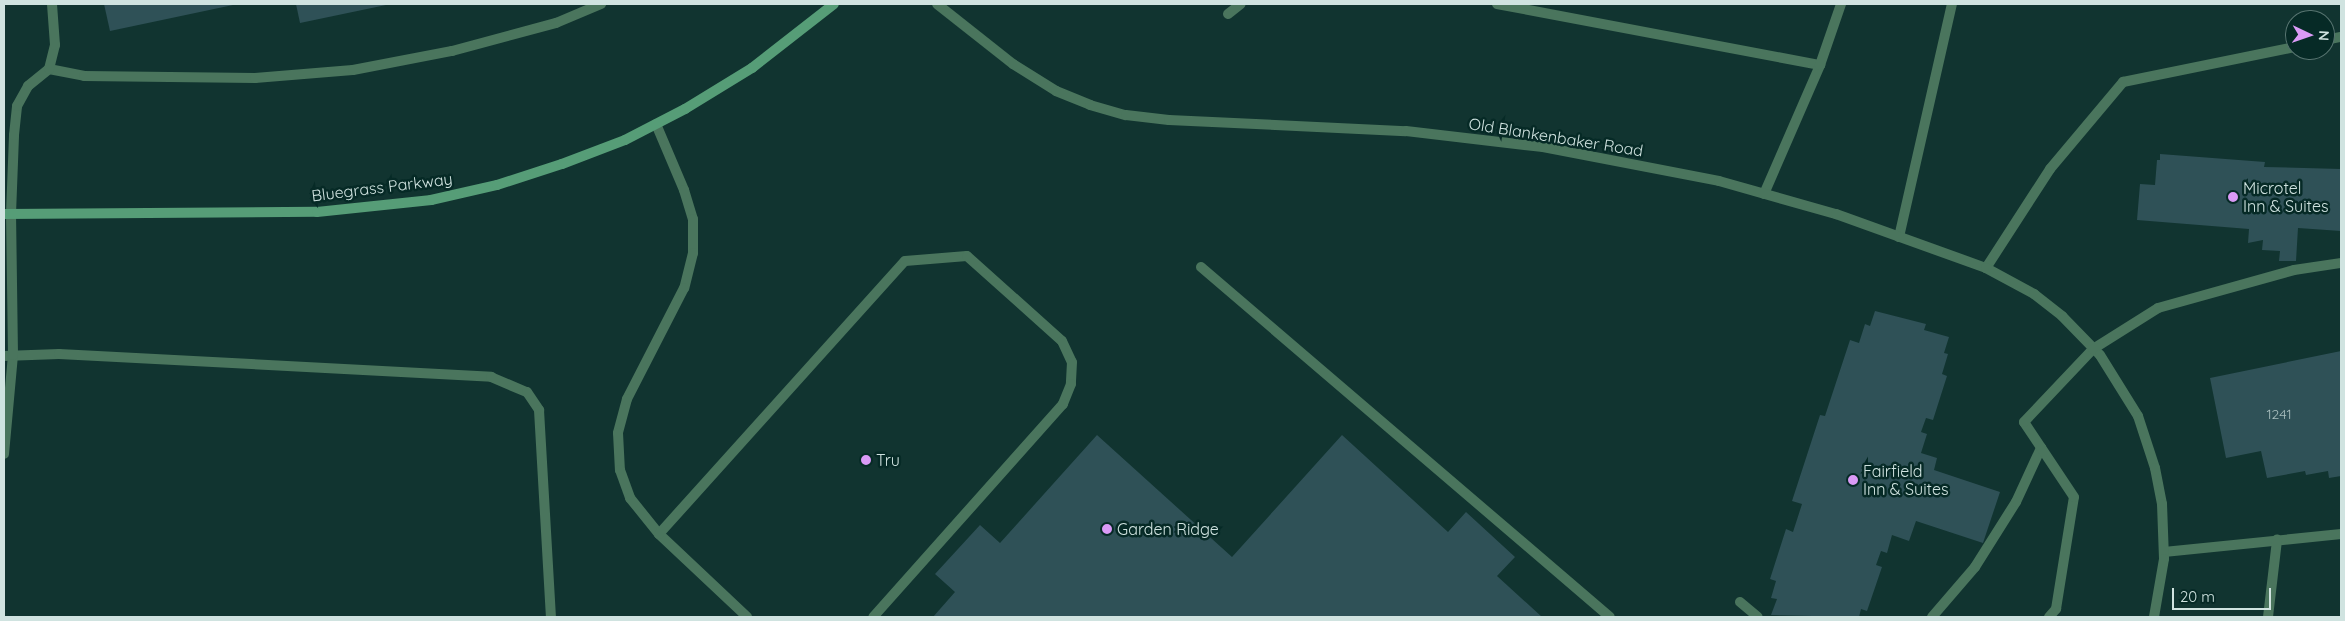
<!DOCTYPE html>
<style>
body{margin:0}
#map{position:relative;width:2345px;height:621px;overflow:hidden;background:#113430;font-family:Quicksand,sans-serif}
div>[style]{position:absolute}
.building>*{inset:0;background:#2f5157}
.lane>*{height:10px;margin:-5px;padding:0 5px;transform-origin:5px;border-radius:5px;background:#4a755d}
.street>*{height:10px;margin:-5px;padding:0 5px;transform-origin:5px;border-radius:5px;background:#4a755d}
.secondary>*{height:10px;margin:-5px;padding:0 5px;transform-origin:5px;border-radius:5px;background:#569d77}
.dots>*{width:14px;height:14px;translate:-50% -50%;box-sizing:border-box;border:2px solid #062a26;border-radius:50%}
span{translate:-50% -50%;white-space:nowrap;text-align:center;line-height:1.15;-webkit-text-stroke:5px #062a26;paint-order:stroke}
.number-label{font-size:14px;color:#a8bebe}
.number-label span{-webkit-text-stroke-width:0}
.street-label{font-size:16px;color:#d0e3e0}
.poi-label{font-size:16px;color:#d0e3e0}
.left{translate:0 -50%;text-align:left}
.frame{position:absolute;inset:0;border:5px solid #d0e3e0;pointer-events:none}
.north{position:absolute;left:2285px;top:10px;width:50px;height:50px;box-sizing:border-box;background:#062a26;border:1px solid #577470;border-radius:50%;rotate:93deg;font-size:14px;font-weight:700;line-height:20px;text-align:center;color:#d0e3e0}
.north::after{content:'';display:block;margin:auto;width:18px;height:22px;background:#da9af6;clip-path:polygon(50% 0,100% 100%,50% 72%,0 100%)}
.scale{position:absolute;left:2172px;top:588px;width:99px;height:22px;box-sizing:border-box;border:2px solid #d0e3e0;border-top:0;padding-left:6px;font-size:15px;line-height:18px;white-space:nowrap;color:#d0e3e0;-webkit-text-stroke:4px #062a26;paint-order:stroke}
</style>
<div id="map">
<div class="building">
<i style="clip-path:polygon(104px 4px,233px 4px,233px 5px,110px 31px)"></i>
<i style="clip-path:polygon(296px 4px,386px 4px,386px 5px,300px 23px)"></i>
<i style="clip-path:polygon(2160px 154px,2265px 162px,2264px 167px,2341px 169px,2341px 231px,2298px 228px,2296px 261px,2279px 261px,2280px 251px,2262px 250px,2263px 240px,2248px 243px,2249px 229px,2137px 220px,2140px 184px,2155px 185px,2157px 160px,2160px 160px)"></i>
<i style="clip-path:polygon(1875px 311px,1926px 324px,1924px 330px,1949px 337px,1944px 353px,1948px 354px,1942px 374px,1947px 376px,1933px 420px,1926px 418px,1921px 432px,1927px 434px,1921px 453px,1937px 458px,1934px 470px,2000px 492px,1983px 543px,1916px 521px,1909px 541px,1892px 535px,1887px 553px,1881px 551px,1876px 565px,1882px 567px,1867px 611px,1861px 609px,1859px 617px,1771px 615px,1777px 599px,1771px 598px,1776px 581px,1770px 579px,1786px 529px,1793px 532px,1802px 504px,1792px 501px,1820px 415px,1825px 416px,1850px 340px,1859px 343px,1865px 324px,1870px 326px)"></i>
<i style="clip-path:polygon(2341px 351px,2341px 476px,2329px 478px,2328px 471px,2306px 475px,2305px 471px,2267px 478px,2261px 451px,2226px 458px,2210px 378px)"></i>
<i style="clip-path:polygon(1097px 435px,1232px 557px,1342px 435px,1448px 532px,1466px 512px,1515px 557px,1497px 576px,1542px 617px,933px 617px,955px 592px,935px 574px,980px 525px,1000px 543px)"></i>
</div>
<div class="lane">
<i style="left:1497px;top:4px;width:329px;rotate:10.7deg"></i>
<i style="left:1228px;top:14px;width:16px;rotate:-38deg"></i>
<i style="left:2325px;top:40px;width:16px;rotate:-11deg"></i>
<i style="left:49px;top:69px;width:36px;rotate:11deg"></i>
<i style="left:84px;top:76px;width:171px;rotate:0.7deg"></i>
<i style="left:255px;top:78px;width:98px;rotate:-4.7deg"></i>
<i style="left:353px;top:70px;width:101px;rotate:-10.9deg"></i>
<i style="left:452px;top:51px;width:108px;rotate:-15.1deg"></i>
<i style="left:556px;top:23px;width:49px;rotate:-22.9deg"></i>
<i style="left:656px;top:124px;width:72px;rotate:67deg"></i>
<i style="left:684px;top:190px;width:30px;rotate:73deg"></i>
<i style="left:693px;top:219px;width:34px;rotate:90deg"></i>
<i style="left:693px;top:253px;width:36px;rotate:104deg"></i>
<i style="left:684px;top:288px;width:125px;rotate:117.2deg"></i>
<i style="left:627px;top:399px;width:35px;rotate:105deg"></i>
<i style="left:618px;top:433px;width:37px;rotate:87deg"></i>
<i style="left:620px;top:470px;width:30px;rotate:70deg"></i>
<i style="left:630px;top:498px;width:46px;rotate:51.1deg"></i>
<i style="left:659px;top:534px;width:121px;rotate:43.3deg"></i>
<i style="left:1764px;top:194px;width:141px;rotate:-66.5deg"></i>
<i style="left:1820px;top:65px;width:65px;rotate:-71deg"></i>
<i style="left:1899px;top:237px;width:239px;rotate:-77.2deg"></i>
<i style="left:1201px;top:267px;width:538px;rotate:40.56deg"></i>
<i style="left:1986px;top:268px;width:118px;rotate:-57.1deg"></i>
<i style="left:2050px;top:169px;width:114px;rotate:-50deg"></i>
<i style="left:2123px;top:82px;width:176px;rotate:-11.5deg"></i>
<i style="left:4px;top:356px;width:55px;rotate:-2.1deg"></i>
<i style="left:59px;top:354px;width:433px;rotate:3deg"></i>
<i style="left:491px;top:377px;width:39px;rotate:23deg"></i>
<i style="left:527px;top:392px;width:22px;rotate:56deg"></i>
<i style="left:539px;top:410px;width:207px;rotate:86.7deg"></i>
<i style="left:4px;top:454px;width:99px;rotate:-84.8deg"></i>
<i style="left:13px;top:355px;width:141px;rotate:-90.8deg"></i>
<i style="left:11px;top:214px;width:79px;rotate:-87.8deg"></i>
<i style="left:14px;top:135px;width:29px;rotate:-84deg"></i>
<i style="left:17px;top:106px;width:23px;rotate:-61deg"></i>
<i style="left:28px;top:86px;width:27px;rotate:-39deg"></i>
<i style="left:49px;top:69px;width:25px;rotate:-76deg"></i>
<i style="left:55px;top:45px;width:41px;rotate:-94.2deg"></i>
<i style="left:659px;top:534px;width:367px;rotate:-48deg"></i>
<i style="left:905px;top:261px;width:62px;rotate:-4.6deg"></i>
<i style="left:967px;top:256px;width:127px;rotate:41.8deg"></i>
<i style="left:1062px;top:341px;width:23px;rotate:65deg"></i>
<i style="left:1072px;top:362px;width:22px;rotate:93deg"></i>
<i style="left:1071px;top:384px;width:22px;rotate:112deg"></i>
<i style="left:1063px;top:404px;width:285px;rotate:131.7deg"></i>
<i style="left:2164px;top:552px;width:178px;rotate:-5.8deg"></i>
<i style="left:1740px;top:602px;width:23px;rotate:40deg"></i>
<i style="left:1932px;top:617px;width:66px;rotate:-49.3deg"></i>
<i style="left:1975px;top:567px;width:77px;rotate:-57.8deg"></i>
<i style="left:2016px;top:502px;width:60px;rotate:-65.2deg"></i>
<i style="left:2049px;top:617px;width:11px;rotate:-49deg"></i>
<i style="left:2056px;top:609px;width:113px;rotate:-80.9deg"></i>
<i style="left:2074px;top:497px;width:90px;rotate:-123.7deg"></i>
<i style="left:2024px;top:422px;width:100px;rotate:-46.6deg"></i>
<i style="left:2093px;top:349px;width:77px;rotate:-32.2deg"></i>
<i style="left:2158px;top:308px;width:141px;rotate:-15.6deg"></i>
<i style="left:2294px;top:270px;width:48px;rotate:-8.5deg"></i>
<i style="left:2268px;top:617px;width:78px;rotate:-83.3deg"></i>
</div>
<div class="street">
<i style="left:937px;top:4px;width:97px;rotate:38.3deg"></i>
<i style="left:1013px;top:64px;width:51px;rotate:32.1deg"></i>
<i style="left:1056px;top:91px;width:37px;rotate:22deg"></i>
<i style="left:1090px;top:105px;width:37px;rotate:16deg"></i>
<i style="left:1126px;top:115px;width:43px;rotate:6.6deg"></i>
<i style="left:1169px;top:120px;width:237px;rotate:2.7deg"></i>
<i style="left:1406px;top:131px;width:138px;rotate:6.7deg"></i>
<i style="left:1543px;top:147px;width:179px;rotate:10.9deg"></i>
<i style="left:1719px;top:181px;width:122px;rotate:15.8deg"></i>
<i style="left:1836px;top:214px;width:159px;rotate:19.8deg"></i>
<i style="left:1986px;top:268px;width:55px;rotate:28.4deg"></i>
<i style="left:2034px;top:294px;width:36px;rotate:38deg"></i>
<i style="left:2062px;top:316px;width:54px;rotate:45.7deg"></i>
<i style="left:2100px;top:355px;width:72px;rotate:58.1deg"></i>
<i style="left:2138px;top:416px;width:55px;rotate:71.9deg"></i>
<i style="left:2155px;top:468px;width:37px;rotate:79deg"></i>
<i style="left:2162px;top:504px;width:55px;rotate:87.9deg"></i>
<i style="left:2164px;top:559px;width:59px;rotate:99.8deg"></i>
</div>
<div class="secondary">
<i style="left:4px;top:214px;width:313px;rotate:-0.4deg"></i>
<i style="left:317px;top:212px;width:115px;rotate:-6deg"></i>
<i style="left:431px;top:200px;width:68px;rotate:-12.8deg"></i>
<i style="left:497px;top:185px;width:68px;rotate:-17.9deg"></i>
<i style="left:562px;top:164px;width:67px;rotate:-20.9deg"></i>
<i style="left:625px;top:140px;width:68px;rotate:-27.3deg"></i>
<i style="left:685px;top:109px;width:79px;rotate:-31.5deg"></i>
<i style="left:752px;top:68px;width:104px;rotate:-38deg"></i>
</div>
<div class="dots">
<i style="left:2233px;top:197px;background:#da9af6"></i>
<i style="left:866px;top:460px;background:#da9af6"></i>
<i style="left:1853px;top:480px;background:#da9af6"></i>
<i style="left:1107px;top:529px;background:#da9af6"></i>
</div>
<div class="number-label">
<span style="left:2279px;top:414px">1241</span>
</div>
<div class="street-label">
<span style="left:1556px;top:137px;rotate:9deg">Old Blankenbaker Road</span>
<span style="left:382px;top:187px;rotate:-7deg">Bluegrass Parkway</span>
</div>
<div class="poi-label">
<span class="left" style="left:2243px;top:197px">Microtel<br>Inn &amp; Suites</span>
<span class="left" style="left:876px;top:460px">Tru</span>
<span class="left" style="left:1863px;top:480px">Fairfield<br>Inn &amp; Suites</span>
<span class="left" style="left:1117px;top:529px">Garden Ridge</span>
</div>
<div class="frame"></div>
<div class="north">N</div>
<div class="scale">20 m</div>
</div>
